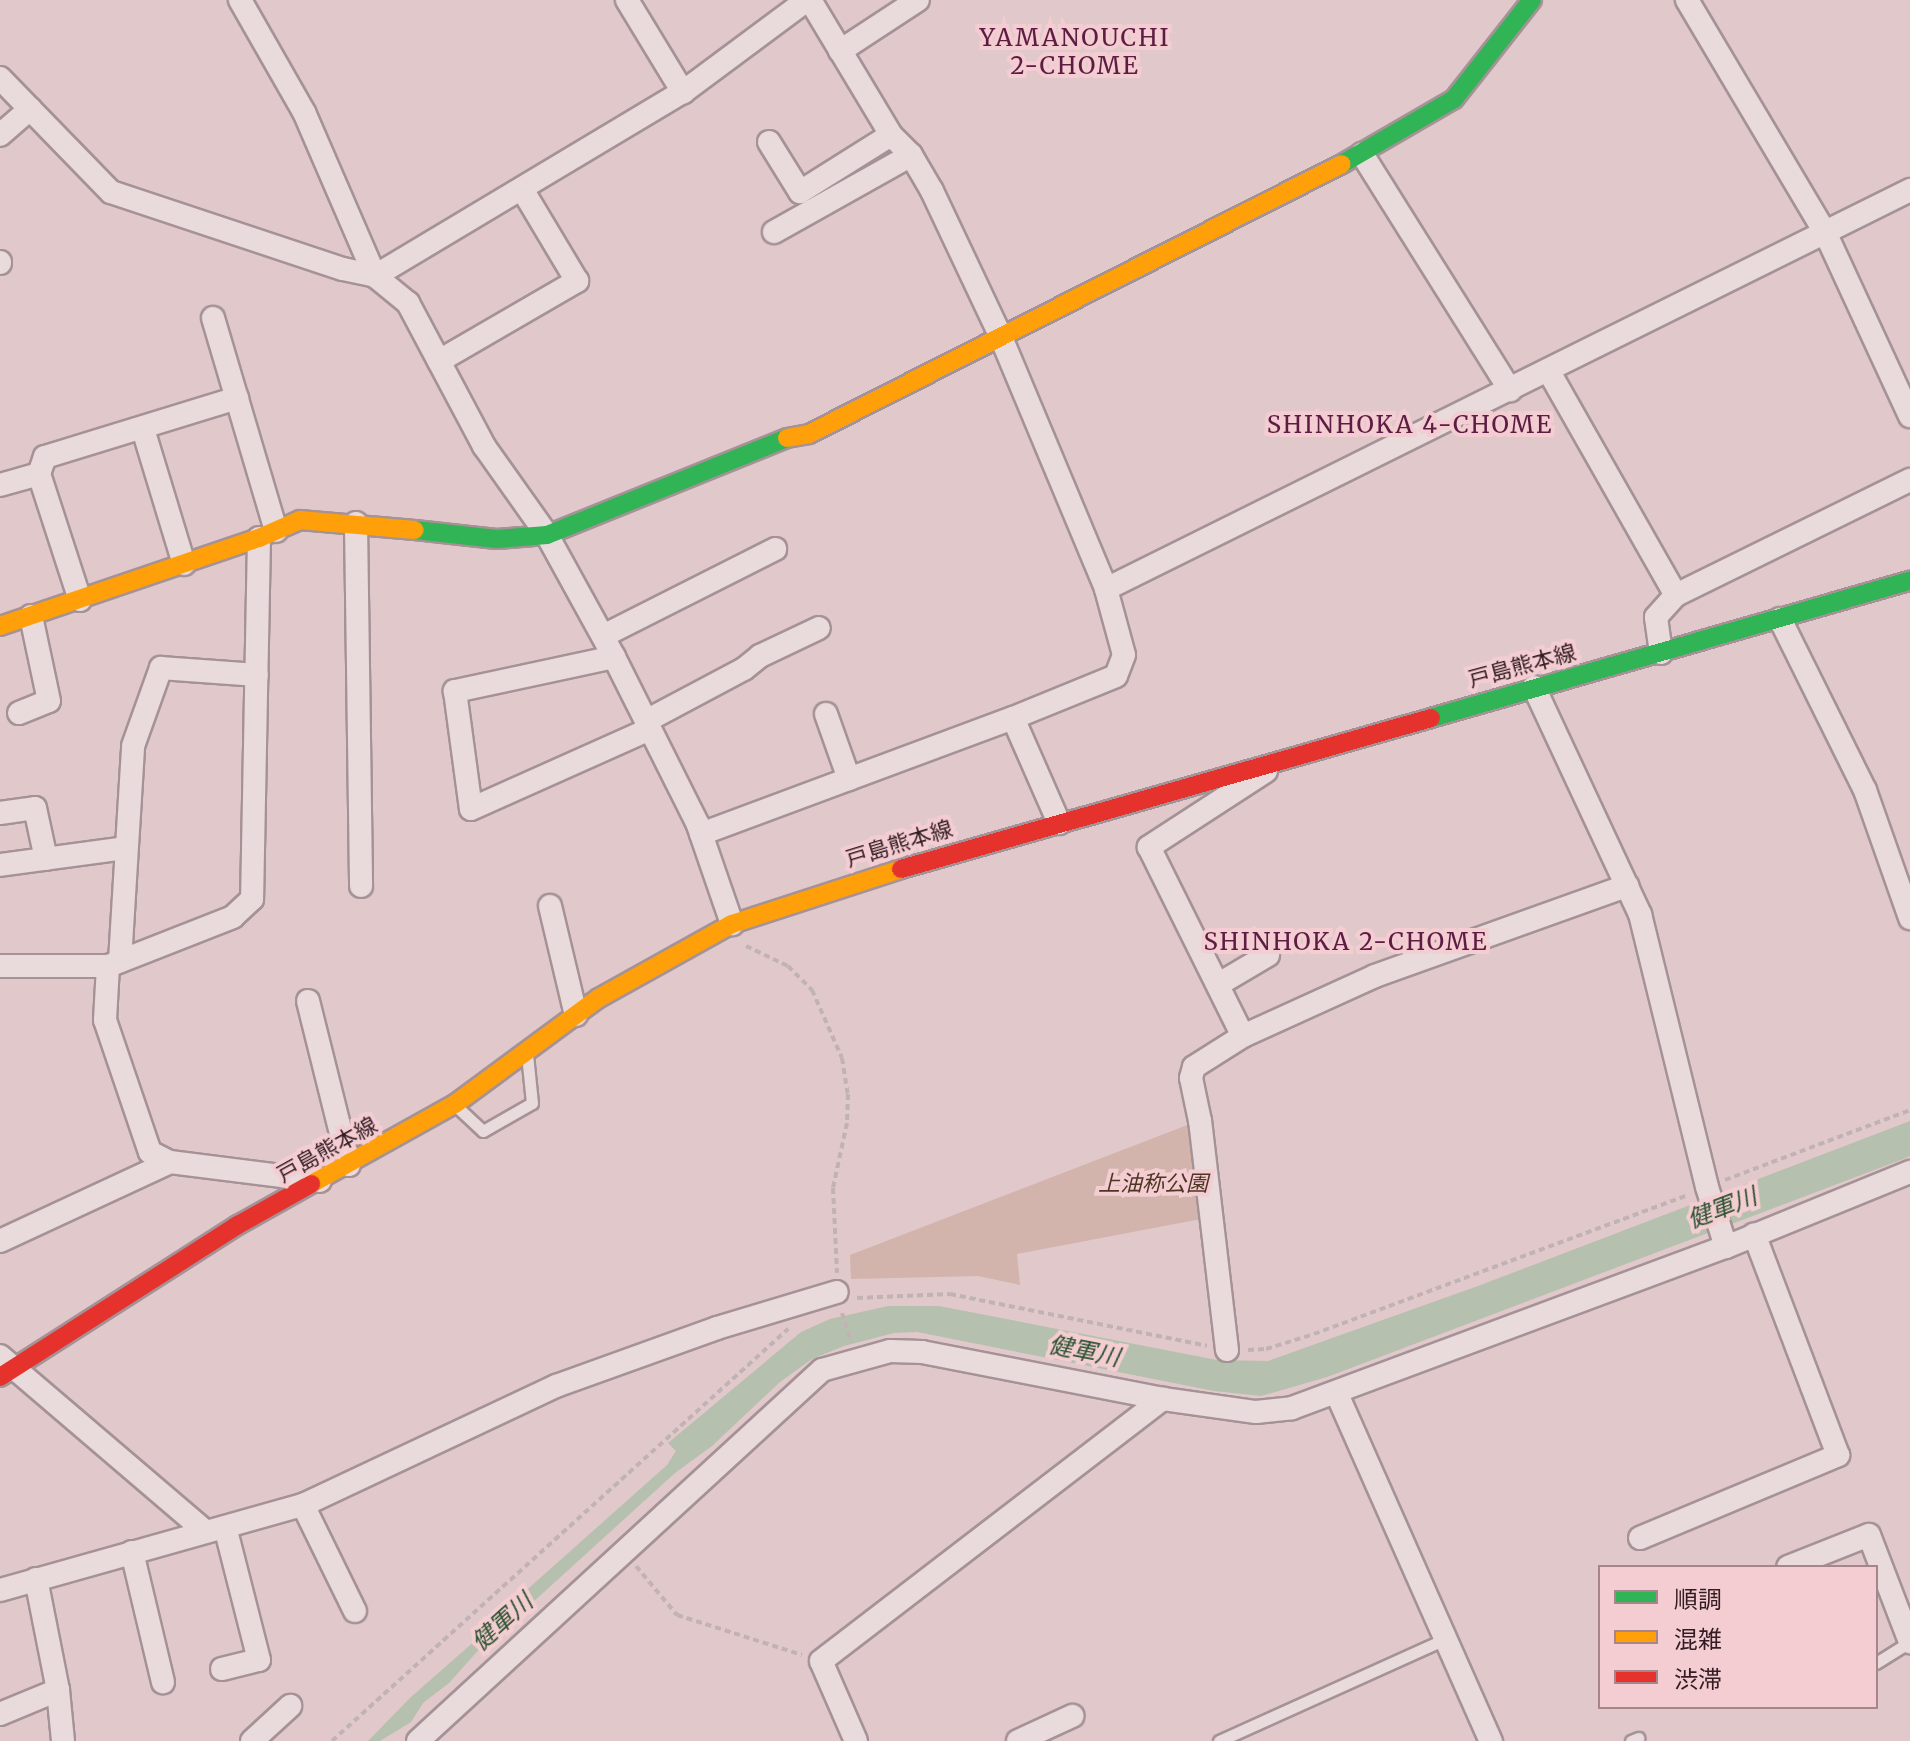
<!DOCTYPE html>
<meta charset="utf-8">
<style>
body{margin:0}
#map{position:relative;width:1910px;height:1741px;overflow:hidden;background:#e0c8cb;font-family:Merriweather,"Noto Sans JP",serif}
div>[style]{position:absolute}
.green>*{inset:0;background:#d3b4ac}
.water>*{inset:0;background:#b6c0ae}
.path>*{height:4px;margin-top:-2px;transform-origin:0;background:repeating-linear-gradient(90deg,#c1b2b4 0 6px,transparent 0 10px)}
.roads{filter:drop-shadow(2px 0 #a59296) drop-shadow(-2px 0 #a59296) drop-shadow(0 2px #a59296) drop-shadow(0 -2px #a59296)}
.lane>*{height:11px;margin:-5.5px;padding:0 5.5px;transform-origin:5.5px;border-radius:5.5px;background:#e9dadc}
.street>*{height:22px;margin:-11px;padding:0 11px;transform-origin:11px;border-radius:11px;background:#e9dadc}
.fast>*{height:18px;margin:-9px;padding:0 9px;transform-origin:9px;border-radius:9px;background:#30b455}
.slow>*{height:18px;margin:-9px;padding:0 9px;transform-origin:9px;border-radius:9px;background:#ff9f0a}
.jam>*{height:18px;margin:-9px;padding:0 9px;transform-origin:9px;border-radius:9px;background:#e5322d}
span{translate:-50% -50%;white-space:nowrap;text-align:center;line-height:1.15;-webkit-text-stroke:8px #f3cdd1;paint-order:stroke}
.street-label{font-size:22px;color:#331c23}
.park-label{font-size:22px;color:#4e3623;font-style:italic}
.neighbourhood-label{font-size:24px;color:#5d1d43;letter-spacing:2px}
.water-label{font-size:24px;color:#2c5231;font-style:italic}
.legend{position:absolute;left:1598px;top:1565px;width:280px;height:144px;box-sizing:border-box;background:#f3cdd1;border:2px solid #a6868b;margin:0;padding:10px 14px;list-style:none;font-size:24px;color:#331c23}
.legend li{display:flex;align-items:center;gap:16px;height:40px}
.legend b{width:40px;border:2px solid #a6868b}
</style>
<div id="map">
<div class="green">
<i style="clip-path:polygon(1190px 1124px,1201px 1219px,1017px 1254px,1020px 1285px,978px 1276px,851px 1279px,850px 1255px)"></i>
</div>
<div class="water">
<i style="clip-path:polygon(1910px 1121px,1910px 1156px,1906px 1158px,1327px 1377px,1261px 1396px,1214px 1391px,917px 1332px,894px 1333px,844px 1346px,812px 1359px,780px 1382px,712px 1446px,675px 1473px,521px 1613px,491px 1636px,449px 1683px,423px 1703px,411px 1722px,380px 1741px,368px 1741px,411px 1697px,511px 1609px,521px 1595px,667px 1465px,676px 1451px,668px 1443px,801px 1332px,830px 1319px,888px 1306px,939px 1306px,1217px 1360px,1268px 1361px,1478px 1286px)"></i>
</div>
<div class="path">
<i style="left:746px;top:946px;width:47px;rotate:25.5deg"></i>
<i style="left:788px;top:966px;width:34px;rotate:45deg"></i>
<i style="left:812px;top:990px;width:74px;rotate:66.2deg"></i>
<i style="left:842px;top:1058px;width:36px;rotate:81deg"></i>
<i style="left:848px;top:1094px;width:29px;rotate:92deg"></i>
<i style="left:847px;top:1123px;width:66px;rotate:102.2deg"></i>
<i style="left:833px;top:1188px;width:85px;rotate:87.3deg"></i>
<i style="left:1725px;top:1180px;width:198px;rotate:-20.7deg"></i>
<i style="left:857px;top:1298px;width:93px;rotate:-2.5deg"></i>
<i style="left:950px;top:1294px;width:262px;rotate:11.4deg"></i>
<i style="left:842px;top:1313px;width:31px;rotate:73deg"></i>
<i style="left:1248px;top:1350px;width:18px;rotate:-3deg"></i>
<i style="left:1266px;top:1349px;width:50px;rotate:-17.4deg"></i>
<i style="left:1314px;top:1334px;width:398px;rotate:-20.4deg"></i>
<i style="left:636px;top:1566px;width:64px;rotate:50.1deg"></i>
<i style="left:677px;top:1615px;width:131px;rotate:17.7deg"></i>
<i style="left:332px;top:1741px;width:615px;rotate:-42.1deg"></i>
</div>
<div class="roads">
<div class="lane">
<i style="left:455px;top:1105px;width:38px;rotate:43deg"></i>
<i style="left:483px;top:1131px;width:56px;rotate:-29.7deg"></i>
<i style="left:532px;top:1103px;width:48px;rotate:-95.9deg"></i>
<i style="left:1876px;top:1663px;width:39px;rotate:-32deg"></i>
<i style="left:1219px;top:1741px;width:248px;rotate:-24.3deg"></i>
<i style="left:1631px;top:1741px;width:8px;rotate:-23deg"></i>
</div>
<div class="street">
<i style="left:240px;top:0;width:129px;rotate:60.3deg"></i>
<i style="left:304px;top:112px;width:179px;rotate:66.6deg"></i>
<i style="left:375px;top:276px;width:43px;rotate:39.3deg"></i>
<i style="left:408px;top:303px;width:162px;rotate:62deg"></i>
<i style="left:484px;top:446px;width:109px;rotate:54.7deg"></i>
<i style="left:547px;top:535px;width:139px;rotate:61.2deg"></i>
<i style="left:614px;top:657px;width:188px;rotate:63.4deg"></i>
<i style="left:698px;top:825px;width:105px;rotate:71deg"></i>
<i style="left:627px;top:0;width:108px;rotate:58.7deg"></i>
<i style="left:810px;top:0;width:157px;rotate:59deg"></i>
<i style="left:891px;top:135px;width:28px;rotate:45deg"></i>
<i style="left:911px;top:155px;width:42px;rotate:59.7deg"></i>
<i style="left:932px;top:191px;width:159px;rotate:64.7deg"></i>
<i style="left:1000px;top:335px;width:275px;rotate:67.3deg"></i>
<i style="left:1106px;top:589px;width:68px;rotate:74.7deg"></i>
<i style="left:1124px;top:655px;width:22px;rotate:111deg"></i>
<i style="left:1116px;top:676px;width:111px;rotate:157.8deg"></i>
<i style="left:1687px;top:0;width:270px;rotate:59.3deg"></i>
<i style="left:1825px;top:232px;width:203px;rotate:65.2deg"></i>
<i style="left:840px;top:51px;width:93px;rotate:-33.2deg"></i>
<i style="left:0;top:78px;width:159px;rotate:45.8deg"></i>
<i style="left:111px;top:192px;width:244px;rotate:18.4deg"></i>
<i style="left:343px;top:269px;width:33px;rotate:12deg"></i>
<i style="left:375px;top:276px;width:359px;rotate:-30.9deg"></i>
<i style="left:683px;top:92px;width:154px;rotate:-36.6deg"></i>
<i style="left:0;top:135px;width:40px;rotate:-41deg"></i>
<i style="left:769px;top:142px;width:59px;rotate:58.2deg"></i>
<i style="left:800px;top:192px;width:107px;rotate:-32.1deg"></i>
<i style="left:1362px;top:154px;width:279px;rotate:57.9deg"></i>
<i style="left:774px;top:232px;width:157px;rotate:-29.3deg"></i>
<i style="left:0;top:262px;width:1px;rotate:90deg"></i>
<i style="left:213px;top:318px;width:222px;rotate:73.5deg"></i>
<i style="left:439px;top:361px;width:160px;rotate:-30.1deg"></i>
<i style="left:577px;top:281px;width:107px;rotate:-120.9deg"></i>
<i style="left:1548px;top:370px;width:259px;rotate:60.4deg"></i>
<i style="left:143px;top:429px;width:141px;rotate:73.1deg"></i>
<i style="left:0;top:485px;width:41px;rotate:-15.8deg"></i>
<i style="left:356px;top:523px;width:363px;rotate:89.2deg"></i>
<i style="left:259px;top:538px;width:361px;rotate:91.1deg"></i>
<i style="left:252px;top:899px;width:26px;rotate:137deg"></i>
<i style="left:233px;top:917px;width:134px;rotate:158.6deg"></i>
<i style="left:108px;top:966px;width:54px;rotate:93.2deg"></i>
<i style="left:105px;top:1020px;width:139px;rotate:71.2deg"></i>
<i style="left:150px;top:1152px;width:22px;rotate:27deg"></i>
<i style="left:170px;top:1162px;width:151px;rotate:7.2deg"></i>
<i style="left:1106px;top:589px;width:898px;rotate:-26.39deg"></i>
<i style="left:80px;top:600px;width:133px;rotate:-108deg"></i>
<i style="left:39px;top:474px;width:18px;rotate:-71deg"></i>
<i style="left:45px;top:457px;width:201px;rotate:-17.1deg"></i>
<i style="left:1780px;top:619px;width:191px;rotate:63.6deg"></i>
<i style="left:1865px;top:790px;width:136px;rotate:70.6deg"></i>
<i style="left:603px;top:636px;width:193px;rotate:-26.8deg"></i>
<i style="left:1661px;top:653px;width:36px;rotate:-98deg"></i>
<i style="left:1656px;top:617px;width:30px;rotate:-48deg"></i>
<i style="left:1676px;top:595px;width:261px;rotate:-26.2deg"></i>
<i style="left:614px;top:657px;width:163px;rotate:167.9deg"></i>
<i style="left:455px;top:691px;width:119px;rotate:82.3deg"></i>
<i style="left:471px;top:809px;width:196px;rotate:-24.1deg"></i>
<i style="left:1534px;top:687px;width:251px;rotate:65deg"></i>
<i style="left:1640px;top:914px;width:281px;rotate:76.2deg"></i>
<i style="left:1707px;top:1187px;width:63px;rotate:72.4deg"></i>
<i style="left:19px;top:713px;width:32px;rotate:-22deg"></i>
<i style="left:49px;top:701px;width:87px;rotate:-102deg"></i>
<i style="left:826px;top:714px;width:69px;rotate:70.5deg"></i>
<i style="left:646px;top:721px;width:111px;rotate:-28deg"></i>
<i style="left:744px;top:669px;width:21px;rotate:-39deg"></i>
<i style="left:760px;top:656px;width:65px;rotate:-25.4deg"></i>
<i style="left:1266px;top:771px;width:140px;rotate:147deg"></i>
<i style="left:1149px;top:847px;width:211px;rotate:63.6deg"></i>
<i style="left:1243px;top:1036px;width:145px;rotate:-24.4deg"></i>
<i style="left:1375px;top:976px;width:268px;rotate:-19.7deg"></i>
<i style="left:0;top:813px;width:35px;rotate:-8deg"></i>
<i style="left:35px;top:808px;width:52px;rotate:77.8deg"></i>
<i style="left:701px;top:834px;width:333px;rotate:-20.4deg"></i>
<i style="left:1013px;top:718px;width:115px;rotate:66.3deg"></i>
<i style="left:0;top:865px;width:126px;rotate:-7.7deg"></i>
<i style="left:550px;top:906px;width:112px;rotate:76.6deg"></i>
<i style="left:120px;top:961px;width:215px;rotate:-86.5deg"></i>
<i style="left:133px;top:746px;width:83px;rotate:-70.3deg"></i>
<i style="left:161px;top:668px;width:96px;rotate:4.2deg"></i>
<i style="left:0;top:966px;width:108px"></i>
<i style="left:1219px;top:984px;width:57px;rotate:-30.6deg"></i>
<i style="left:308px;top:1001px;width:169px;rotate:76deg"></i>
<i style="left:0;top:1241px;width:187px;rotate:-24.9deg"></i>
<i style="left:1227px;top:1350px;width:231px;rotate:-96.7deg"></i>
<i style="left:1200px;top:1121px;width:44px;rotate:-101.8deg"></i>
<i style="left:1191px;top:1078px;width:11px;rotate:-75deg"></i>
<i style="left:1194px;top:1067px;width:58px;rotate:-32.3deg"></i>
<i style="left:0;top:1356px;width:270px;rotate:40.5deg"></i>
<i style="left:1337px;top:1394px;width:380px;rotate:66.1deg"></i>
<i style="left:303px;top:1505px;width:118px;rotate:63.9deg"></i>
<i style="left:1640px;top:1538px;width:215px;rotate:-22.7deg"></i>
<i style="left:1838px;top:1455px;width:236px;rotate:-110.8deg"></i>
<i style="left:132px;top:1552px;width:134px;rotate:76.6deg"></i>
<i style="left:1788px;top:1567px;width:87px;rotate:-21.6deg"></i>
<i style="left:1869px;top:1535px;width:115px;rotate:69deg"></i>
<i style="left:36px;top:1579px;width:113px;rotate:78.8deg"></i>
<i style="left:58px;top:1690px;width:51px;rotate:84.4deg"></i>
<i style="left:0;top:1590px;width:315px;rotate:-15.7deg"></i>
<i style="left:303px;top:1505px;width:280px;rotate:-25.2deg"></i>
<i style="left:556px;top:1386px;width:171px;rotate:-19.8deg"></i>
<i style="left:717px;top:1328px;width:125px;rotate:-16.7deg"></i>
<i style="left:222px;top:1669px;width:38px;rotate:-14deg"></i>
<i style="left:259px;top:1660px;width:137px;rotate:-104.3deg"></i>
<i style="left:0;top:1714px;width:63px;rotate:-22.5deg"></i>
<i style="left:252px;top:1741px;width:52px;rotate:-42.6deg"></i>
<i style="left:418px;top:1741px;width:549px;rotate:-42.56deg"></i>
<i style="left:822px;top:1370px;width:71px;rotate:-15.6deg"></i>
<i style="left:890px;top:1351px;width:32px;rotate:2deg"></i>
<i style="left:922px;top:1352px;width:246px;rotate:11deg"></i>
<i style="left:1163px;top:1399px;width:94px;rotate:8deg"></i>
<i style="left:1256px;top:1412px;width:36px;rotate:-6deg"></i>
<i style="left:1292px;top:1408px;width:463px;rotate:-20.4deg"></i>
<i style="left:1726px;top:1247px;width:199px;rotate:-22.2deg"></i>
<i style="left:856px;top:1741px;width:87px;rotate:-113.6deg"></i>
<i style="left:821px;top:1661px;width:431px;rotate:-37.5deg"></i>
<i style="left:1018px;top:1741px;width:60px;rotate:-24.8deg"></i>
</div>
<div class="fast">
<i style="left:1342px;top:164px;width:129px;rotate:-30.1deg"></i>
<i style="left:1454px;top:99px;width:126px;rotate:-51.8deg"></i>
<i style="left:415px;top:530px;width:82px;rotate:6.3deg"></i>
<i style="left:497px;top:539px;width:50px;rotate:-4.6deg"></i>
<i style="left:547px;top:535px;width:259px;rotate:-22deg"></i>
<i style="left:1431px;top:718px;width:498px;rotate:-16deg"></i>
</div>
<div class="slow">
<i style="left:787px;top:438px;width:22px;rotate:-10deg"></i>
<i style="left:809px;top:434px;width:597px;rotate:-26.87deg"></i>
<i style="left:0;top:626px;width:274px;rotate:-18.8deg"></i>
<i style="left:259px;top:538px;width:45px;rotate:-23.7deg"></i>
<i style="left:300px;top:520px;width:115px;rotate:5deg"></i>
<i style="left:311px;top:1184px;width:165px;rotate:-29.1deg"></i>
<i style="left:455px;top:1104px;width:179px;rotate:-36.4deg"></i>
<i style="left:599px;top:998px;width:152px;rotate:-29.1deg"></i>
<i style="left:732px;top:924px;width:178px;rotate:-18deg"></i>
</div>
<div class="jam">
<i style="left:901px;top:869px;width:551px;rotate:-15.9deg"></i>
<i style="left:0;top:1377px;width:282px;rotate:-32.6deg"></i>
<i style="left:238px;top:1225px;width:84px;rotate:-29.3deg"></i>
</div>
</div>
<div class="street-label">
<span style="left:1522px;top:666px;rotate:-15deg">戸島熊本線</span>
<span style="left:899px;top:844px;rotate:-17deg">戸島熊本線</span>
<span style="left:327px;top:1150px;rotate:-29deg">戸島熊本線</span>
</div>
<div class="park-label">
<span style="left:1153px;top:1184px">上油称公園</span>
</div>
<div class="neighbourhood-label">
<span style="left:1075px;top:52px">YAMANOUCHI<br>2-CHOME</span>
<span style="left:1410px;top:425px">SHINHOKA 4-CHOME</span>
<span style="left:1346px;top:942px">SHINHOKA 2-CHOME</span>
</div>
<div class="water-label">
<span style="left:1722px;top:1208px;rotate:-21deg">健軍川</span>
<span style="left:1084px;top:1351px;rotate:11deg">健軍川</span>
<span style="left:502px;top:1622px;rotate:-42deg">健軍川</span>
</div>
<ul class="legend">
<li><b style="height:10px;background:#30b455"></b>順調</li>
<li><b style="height:10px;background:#ff9f0a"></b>混雑</li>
<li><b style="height:10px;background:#e5322d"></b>渋滞</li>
</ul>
</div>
